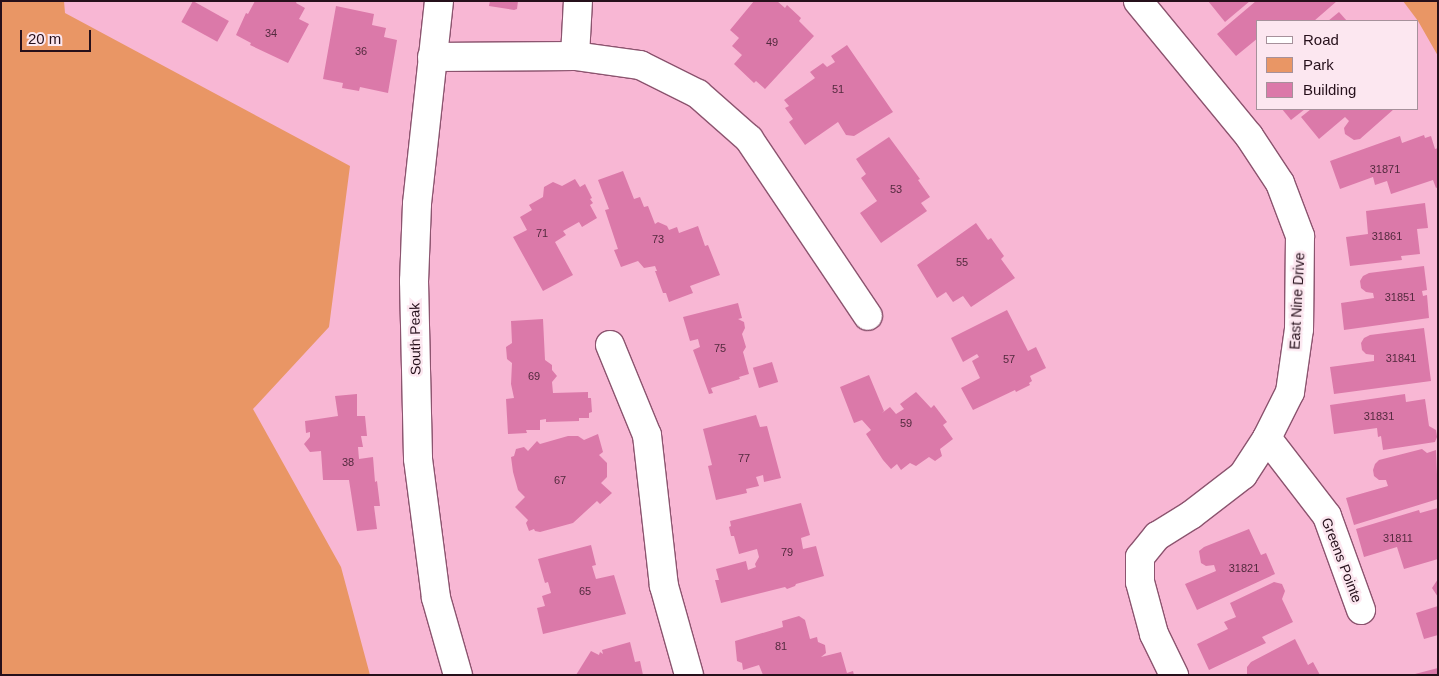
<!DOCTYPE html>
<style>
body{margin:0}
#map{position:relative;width:1439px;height:676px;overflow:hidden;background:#f8b7d4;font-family:Helvetica,sans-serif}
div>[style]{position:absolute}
.green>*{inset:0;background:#e99665}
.building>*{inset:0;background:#db79a9;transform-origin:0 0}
.roads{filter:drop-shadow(1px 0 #8c546f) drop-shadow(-1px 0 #8c546f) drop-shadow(0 1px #8c546f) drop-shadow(0 -1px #8c546f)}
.minor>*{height:28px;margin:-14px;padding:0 14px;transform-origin:14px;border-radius:14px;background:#fff}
.tertiary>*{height:28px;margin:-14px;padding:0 14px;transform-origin:14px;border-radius:14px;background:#fff}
span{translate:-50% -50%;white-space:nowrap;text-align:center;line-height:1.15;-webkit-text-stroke:5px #fce7f0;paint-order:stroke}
.number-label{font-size:11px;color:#532a3e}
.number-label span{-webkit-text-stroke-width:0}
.street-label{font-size:14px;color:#26101b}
.frame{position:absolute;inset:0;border:2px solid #26101b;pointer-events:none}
.legend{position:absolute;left:1256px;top:20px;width:162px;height:90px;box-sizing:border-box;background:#fce7f0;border:1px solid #a6919b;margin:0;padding:6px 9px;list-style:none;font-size:15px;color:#26101b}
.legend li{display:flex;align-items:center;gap:10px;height:25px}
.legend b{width:25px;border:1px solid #a6919b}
.scale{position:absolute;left:20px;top:30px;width:71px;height:22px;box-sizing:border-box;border:2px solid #26101b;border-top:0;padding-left:6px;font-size:15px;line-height:18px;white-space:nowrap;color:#26101b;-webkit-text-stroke:4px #fce7f0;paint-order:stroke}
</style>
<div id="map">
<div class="green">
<i style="clip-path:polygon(1px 1px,64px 1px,65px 13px,350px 166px,329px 327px,253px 409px,341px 567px,370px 675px,1px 675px)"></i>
<i style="clip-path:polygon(1403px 1px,1438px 1px,1438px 56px,1418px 21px)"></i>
</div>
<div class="building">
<i style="left:193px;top:1px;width:41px;height:24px;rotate:29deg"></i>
<i style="clip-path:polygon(255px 1px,297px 1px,296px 3px,305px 8px,299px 19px,309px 24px,288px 63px,250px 45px,251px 43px,236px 35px,246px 13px,248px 14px)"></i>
<i style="clip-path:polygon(490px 1px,518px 1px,517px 9px,514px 10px,489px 6px)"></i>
<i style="clip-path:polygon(754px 1px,777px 1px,785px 8px,787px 5px,801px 18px,799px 21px,814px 36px,765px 89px,756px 81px,754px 83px,734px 64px,742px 55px,732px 46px,739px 38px,730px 30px)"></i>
<i style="clip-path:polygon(1208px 1px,1250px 1px,1225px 22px)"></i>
<i style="clip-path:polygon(1256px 1px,1337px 1px,1314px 21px,1258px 21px,1258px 38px,1236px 56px,1217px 34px)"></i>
<i style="clip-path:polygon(336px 6px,374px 14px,372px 25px,386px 28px,384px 37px,397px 40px,388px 93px,360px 87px,359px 91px,342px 88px,343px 83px,323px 79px)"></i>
<i style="clip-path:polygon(1339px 12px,1347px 21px,1328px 21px)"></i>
<i style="clip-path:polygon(847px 45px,893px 112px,854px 136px,846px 135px,838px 122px,805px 145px,789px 122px,793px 119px,785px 108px,789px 106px,784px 100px,815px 78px,810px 72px,823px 63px,827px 67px,835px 62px,831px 56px)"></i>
<i style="clip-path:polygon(1282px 109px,1305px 109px,1291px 120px)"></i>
<i style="clip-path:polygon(1311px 109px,1394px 109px,1360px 139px,1354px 140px,1345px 134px,1344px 128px,1349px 121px,1345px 117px,1319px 139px,1301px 117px)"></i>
<i style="clip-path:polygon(1424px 135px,1425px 138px,1431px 136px,1435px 149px,1438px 148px,1438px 187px,1436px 188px,1433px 180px,1391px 194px,1387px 181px,1375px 185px,1373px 177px,1340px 189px,1330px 161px,1400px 136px,1402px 143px)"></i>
<i style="clip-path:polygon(889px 137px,920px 179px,918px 180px,930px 197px,921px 203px,927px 211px,881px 243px,860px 213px,877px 201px,861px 178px,866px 174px,856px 159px)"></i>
<i style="clip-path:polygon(623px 171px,634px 199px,640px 197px,644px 207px,648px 206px,655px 224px,658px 222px,667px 226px,669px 230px,677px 227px,679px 233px,698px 226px,705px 246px,708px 245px,720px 275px,690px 286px,693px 293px,669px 302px,666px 293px,663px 293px,655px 271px,657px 271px,655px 266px,644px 268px,638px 261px,621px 267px,614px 250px,618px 249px,605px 210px,609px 209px,598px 180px)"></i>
<i style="clip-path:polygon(575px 179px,580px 187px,585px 184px,592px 198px,590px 199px,593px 203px,590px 205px,597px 218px,582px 227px,579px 222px,563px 231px,566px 235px,555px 242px,573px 275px,543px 291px,513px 237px,527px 230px,520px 217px,532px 210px,529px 205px,543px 197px,544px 187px,553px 182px,562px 186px)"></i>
<i style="clip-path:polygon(1425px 203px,1428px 228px,1417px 229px,1420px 254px,1401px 256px,1402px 260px,1350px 266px,1346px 237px,1368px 234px,1366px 211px)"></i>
<i style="clip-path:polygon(976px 223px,988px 240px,991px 238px,1004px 256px,1001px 259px,1015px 278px,971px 307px,963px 296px,953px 302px,946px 292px,937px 298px,917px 265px)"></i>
<i style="clip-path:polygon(1424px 266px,1427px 290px,1422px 291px,1423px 296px,1427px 295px,1429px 318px,1344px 330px,1341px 303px,1374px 298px,1373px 293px,1366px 292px,1361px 288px,1360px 281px,1363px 276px,1369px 273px)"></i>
<i style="clip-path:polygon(738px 303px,742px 318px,738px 319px,744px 322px,745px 328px,742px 334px,746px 347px,743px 352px,749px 374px,739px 377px,740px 379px,711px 388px,713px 393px,709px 394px,693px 350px,700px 347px,698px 339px,690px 341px,683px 317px)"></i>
<i style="clip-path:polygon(1007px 310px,1028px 351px,1036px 347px,1046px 368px,1030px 376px,1032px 381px,1029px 383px,1030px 385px,1016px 392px,1015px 390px,973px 410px,961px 388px,980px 378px,972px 361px,979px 357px,977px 354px,963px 362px,951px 338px)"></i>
<i style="clip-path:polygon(543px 319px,545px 360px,552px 365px,552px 370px,557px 376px,552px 382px,553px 393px,588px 392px,588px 398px,591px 398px,592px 412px,589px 413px,589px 418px,579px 418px,579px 421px,546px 422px,546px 419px,540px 420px,540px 430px,526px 430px,527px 433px,508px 434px,506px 399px,514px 398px,511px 384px,512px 363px,507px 359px,506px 347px,512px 343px,511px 321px)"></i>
<i style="clip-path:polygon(1424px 328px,1431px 381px,1334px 394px,1330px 367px,1374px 361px,1374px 355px,1366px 354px,1362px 350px,1361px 343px,1364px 338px,1370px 335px)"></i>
<i style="left:772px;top:362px;width:21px;height:20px;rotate:73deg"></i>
<i style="clip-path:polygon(869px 375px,884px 411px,882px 413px,890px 407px,896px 414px,904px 409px,900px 404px,916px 392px,931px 408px,934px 405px,947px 422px,943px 425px,953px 439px,940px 449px,942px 456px,935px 461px,929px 457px,916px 466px,910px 463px,901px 470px,897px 464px,891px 469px,883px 460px,866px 434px,871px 430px,862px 420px,854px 423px,840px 387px)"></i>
<i style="clip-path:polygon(357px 394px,357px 416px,365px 416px,367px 436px,361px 436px,363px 447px,358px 447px,359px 459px,373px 457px,375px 482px,377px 481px,380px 506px,374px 506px,377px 529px,357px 531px,349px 480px,323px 480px,321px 451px,310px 452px,304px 444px,310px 437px,310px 432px,306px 433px,305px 421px,338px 416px,335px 396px)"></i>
<i style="clip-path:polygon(1405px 394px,1406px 402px,1425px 399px,1429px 426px,1436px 430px,1437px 437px,1435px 442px,1383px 450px,1381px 436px,1378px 437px,1377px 428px,1334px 434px,1330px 405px)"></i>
<i style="clip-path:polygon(756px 415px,760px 427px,767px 426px,781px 478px,764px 482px,763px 475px,756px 477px,759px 486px,746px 489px,747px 493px,716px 500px,708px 466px,712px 465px,703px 429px)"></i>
<i style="clip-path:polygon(598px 434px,603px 452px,599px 455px,607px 463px,607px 477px,601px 483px,612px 493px,600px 504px,597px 501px,573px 523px,540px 532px,535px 531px,534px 529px,529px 531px,526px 523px,528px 520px,515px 507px,525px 497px,518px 490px,513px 472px,511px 457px,514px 456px,516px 449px,524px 447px,528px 451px,537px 441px,540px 444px,568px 436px,578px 436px,584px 440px)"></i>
<i style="clip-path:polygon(1422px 449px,1427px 453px,1436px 450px,1438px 499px,1354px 525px,1346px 498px,1388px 486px,1386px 480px,1379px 480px,1374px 476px,1373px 470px,1375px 464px,1379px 460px)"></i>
<i style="clip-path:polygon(801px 503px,810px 535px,801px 538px,803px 549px,816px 546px,824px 576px,796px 584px,795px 586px,787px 589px,785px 587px,721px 603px,715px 580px,719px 580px,716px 569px,746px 561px,748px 570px,756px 567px,755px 564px,759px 557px,757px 549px,739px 554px,734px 536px,731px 536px,729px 527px,731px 526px,730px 521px)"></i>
<i style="clip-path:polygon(1438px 508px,1438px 559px,1404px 569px,1397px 547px,1364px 557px,1356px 529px,1419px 510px,1420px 513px)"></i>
<i style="clip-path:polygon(1249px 529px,1261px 555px,1266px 553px,1275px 574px,1197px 610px,1185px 584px,1216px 571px,1214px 565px,1206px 566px,1201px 563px,1199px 551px,1204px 547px)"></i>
<i style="clip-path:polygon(591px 545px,596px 565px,592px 566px,596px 579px,614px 575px,626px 614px,543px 634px,537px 608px,545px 606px,542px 596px,551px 593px,548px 582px,545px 583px,538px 559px)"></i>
<i style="clip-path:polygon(1438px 579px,1438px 597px,1432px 588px)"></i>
<i style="clip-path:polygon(1274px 582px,1282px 584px,1285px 591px,1282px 599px,1293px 622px,1262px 637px,1266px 643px,1209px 670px,1197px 644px,1228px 629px,1224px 622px,1236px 617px,1230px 603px)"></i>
<i style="clip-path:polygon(1438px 606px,1438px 635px,1424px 639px,1416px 613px)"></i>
<i style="clip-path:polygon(799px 616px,805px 620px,810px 639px,817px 637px,818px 642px,825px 645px,826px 653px,821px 657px,841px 652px,847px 673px,853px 671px,854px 675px,763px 675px,759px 665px,743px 670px,742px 663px,737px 661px,735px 641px,783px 627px,782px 621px)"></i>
<i style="clip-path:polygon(1295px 639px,1308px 665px,1313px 662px,1320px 675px,1247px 675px,1247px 667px,1251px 662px)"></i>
<i style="clip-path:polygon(630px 642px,635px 662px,640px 661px,643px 675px,576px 675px,591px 651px,599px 655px,600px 652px,603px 654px,602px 650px)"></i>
<i style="clip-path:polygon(1438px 668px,1438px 675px,1415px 675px,1415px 674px)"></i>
</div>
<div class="roads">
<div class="minor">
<i style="left:1138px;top:1px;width:175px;rotate:50.6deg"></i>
<i style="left:1249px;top:136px;width:56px;rotate:56.6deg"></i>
<i style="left:1280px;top:183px;width:57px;rotate:69.3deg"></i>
<i style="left:1300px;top:236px;width:93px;rotate:90.6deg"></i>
<i style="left:1299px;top:329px;width:64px;rotate:98.1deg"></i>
<i style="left:1290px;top:392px;width:51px;rotate:116.6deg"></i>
<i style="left:1267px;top:438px;width:44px;rotate:123deg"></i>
<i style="left:1243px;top:475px;width:66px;rotate:142.4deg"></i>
<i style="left:1191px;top:515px;width:40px;rotate:148deg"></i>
<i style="left:1157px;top:536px;width:27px;rotate:129deg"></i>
<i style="left:1140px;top:557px;width:25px;rotate:90deg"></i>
<i style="left:1140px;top:582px;width:54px;rotate:74.9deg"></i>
<i style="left:1154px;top:634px;width:46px;rotate:64deg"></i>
<i style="left:575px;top:56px;width:55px;rotate:-86.9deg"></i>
<i style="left:432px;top:57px;width:143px;rotate:-0.4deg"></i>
<i style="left:575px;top:56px;width:66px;rotate:7.9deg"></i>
<i style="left:640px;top:65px;width:65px;rotate:26.6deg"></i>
<i style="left:698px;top:94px;width:68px;rotate:41.4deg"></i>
<i style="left:749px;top:139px;width:213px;rotate:56.1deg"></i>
<i style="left:610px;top:345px;width:97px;rotate:67.7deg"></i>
<i style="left:647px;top:435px;width:152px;rotate:83.6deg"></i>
<i style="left:664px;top:586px;width:92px;rotate:74.3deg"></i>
<i style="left:1267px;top:438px;width:98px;rotate:52.4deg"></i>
<i style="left:1327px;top:516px;width:100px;rotate:70.1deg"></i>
</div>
<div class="tertiary">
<i style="left:439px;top:1px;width:204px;rotate:96.2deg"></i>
<i style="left:417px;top:204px;width:77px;rotate:92.2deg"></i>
<i style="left:414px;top:281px;width:178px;rotate:88.7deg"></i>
<i style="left:418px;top:459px;width:140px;rotate:82.6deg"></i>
<i style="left:436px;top:598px;width:80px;rotate:74.1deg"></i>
</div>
</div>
<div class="number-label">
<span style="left:271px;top:33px">34</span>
<span style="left:772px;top:42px">49</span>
<span style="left:361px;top:51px">36</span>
<span style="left:838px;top:89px">51</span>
<span style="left:1385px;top:169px">31871</span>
<span style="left:896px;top:189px">53</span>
<span style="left:542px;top:233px">71</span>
<span style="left:1387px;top:236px">31861</span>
<span style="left:658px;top:239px">73</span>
<span style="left:962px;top:262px">55</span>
<span style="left:1400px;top:297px">31851</span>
<span style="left:720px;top:348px">75</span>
<span style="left:1401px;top:358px">31841</span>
<span style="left:1009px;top:359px">57</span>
<span style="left:534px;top:376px">69</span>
<span style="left:1379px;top:416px">31831</span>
<span style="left:906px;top:423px">59</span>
<span style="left:744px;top:458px">77</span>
<span style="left:348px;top:462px">38</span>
<span style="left:560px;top:480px">67</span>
<span style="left:1398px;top:538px">31811</span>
<span style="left:787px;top:552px">79</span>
<span style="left:1244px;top:568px">31821</span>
<span style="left:585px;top:591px">65</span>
<span style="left:781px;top:646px">81</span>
</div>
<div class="street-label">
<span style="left:1297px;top:301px;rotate:-87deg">East Nine Drive</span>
<span style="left:415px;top:339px;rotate:-91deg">South Peak</span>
<span style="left:1342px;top:560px;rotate:69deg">Greens Pointe</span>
</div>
<div class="frame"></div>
<ul class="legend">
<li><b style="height:6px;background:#fff"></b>Road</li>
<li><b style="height:14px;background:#e99665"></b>Park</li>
<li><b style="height:14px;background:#db79a9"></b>Building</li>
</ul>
<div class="scale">20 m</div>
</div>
